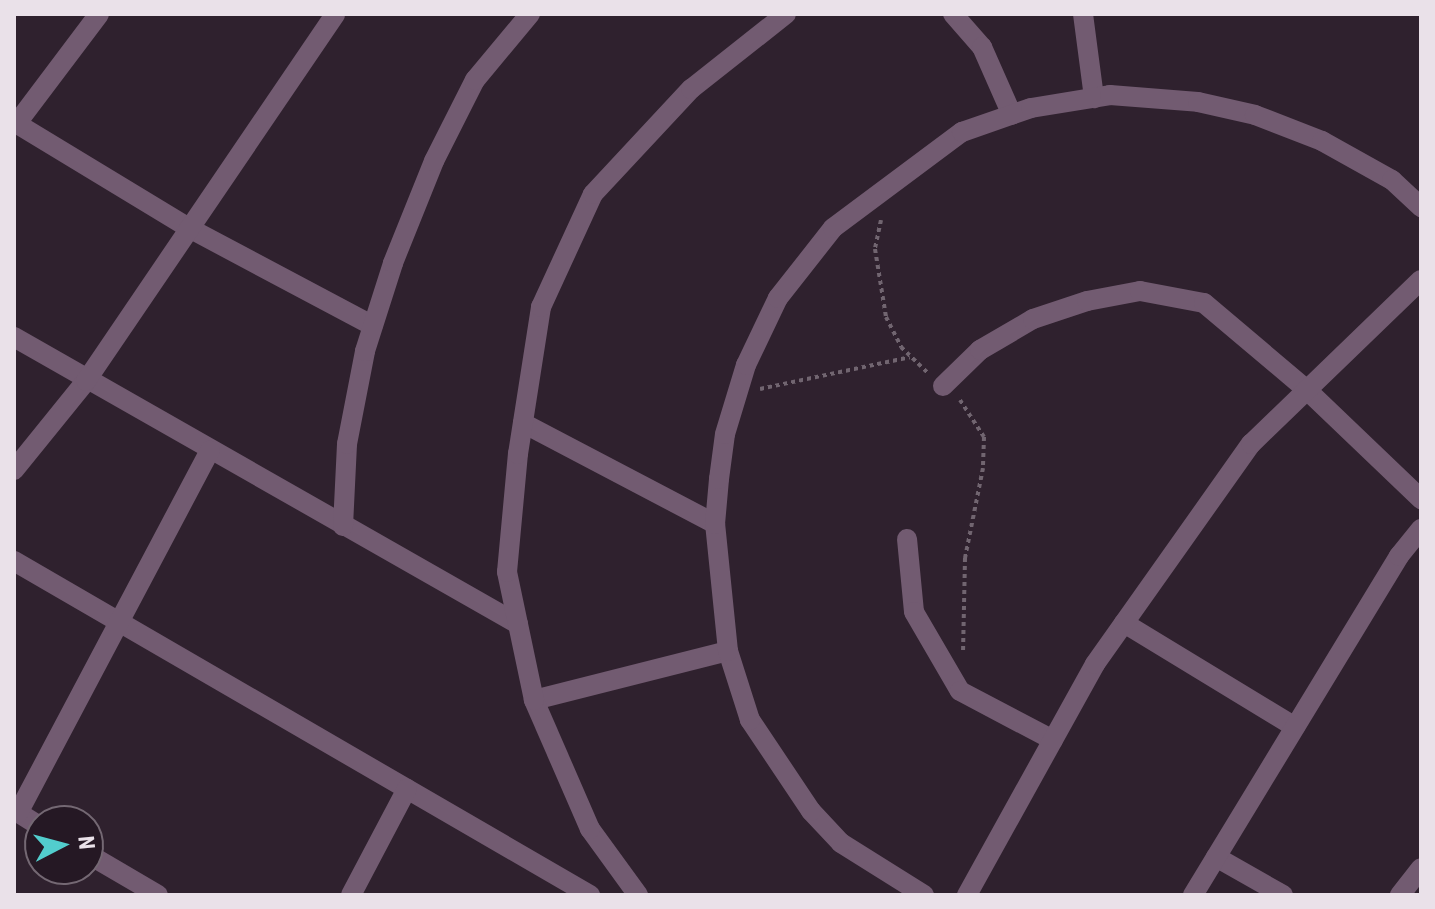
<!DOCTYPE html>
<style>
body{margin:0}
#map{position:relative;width:1435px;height:909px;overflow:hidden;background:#2f212e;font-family:"Roboto Condensed",sans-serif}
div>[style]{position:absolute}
.path>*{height:4px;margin-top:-2px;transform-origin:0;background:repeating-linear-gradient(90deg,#716570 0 4px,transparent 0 8px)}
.minor>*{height:20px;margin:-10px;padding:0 10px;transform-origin:10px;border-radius:10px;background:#725b71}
span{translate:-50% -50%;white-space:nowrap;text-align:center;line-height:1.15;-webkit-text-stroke:6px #251824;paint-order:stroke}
.frame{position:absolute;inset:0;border:16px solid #eae1e9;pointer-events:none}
.north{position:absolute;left:24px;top:805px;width:80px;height:80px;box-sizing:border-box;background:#251824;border:2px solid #746873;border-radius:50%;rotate:84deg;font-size:22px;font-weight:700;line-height:32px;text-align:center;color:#eae1e9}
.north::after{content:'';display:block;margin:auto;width:28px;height:36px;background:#52cdcd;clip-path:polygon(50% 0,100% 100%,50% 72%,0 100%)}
</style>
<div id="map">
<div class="path">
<i style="left:881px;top:220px;width:30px;rotate:102deg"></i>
<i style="left:875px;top:249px;width:69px;rotate:80.8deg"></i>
<i style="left:886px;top:317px;width:34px;rotate:63deg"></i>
<i style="left:901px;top:347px;width:39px;rotate:44deg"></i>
<i style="left:760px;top:389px;width:153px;rotate:-12deg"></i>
<i style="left:960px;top:400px;width:44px;rotate:57deg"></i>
<i style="left:984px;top:437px;width:31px;rotate:92deg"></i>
<i style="left:983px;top:468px;width:92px;rotate:101.3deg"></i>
<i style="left:965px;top:558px;width:95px;rotate:91.2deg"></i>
</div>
<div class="minor">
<i style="left:953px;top:14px;width:44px;rotate:48.7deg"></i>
<i style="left:982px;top:47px;width:74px;rotate:66.2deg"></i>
<i style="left:1083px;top:14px;width:85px;rotate:82.5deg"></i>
<i style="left:14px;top:122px;width:205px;rotate:31.2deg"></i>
<i style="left:189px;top:228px;width:208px;rotate:28deg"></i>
<i style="left:17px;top:123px;width:136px;rotate:-53deg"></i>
<i style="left:14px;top:337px;width:580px;rotate:29.66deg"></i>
<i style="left:943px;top:386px;width:52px;rotate:-44.2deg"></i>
<i style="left:980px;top:350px;width:61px;rotate:-30.3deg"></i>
<i style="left:1033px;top:319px;width:57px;rotate:-18.4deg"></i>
<i style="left:1087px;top:301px;width:54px;rotate:-10.7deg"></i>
<i style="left:1140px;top:291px;width:65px;rotate:10.6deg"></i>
<i style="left:1204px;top:303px;width:135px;rotate:40.2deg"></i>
<i style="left:1307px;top:390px;width:158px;rotate:43.7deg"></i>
<i style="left:523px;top:423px;width:217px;rotate:27.7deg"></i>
<i style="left:14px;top:470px;width:114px;rotate:-51deg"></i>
<i style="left:86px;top:381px;width:443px;rotate:-55.8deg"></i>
<i style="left:343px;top:526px;width:82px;rotate:-87.2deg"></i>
<i style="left:347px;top:444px;width:95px;rotate:-79deg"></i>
<i style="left:365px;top:351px;width:92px;rotate:-72.3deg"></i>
<i style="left:393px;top:263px;width:110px;rotate:-68.1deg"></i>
<i style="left:434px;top:161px;width:91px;rotate:-63.2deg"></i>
<i style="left:475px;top:80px;width:86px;rotate:-50.2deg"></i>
<i style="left:907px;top:539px;width:73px;rotate:84.5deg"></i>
<i style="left:914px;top:612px;width:91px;rotate:59.8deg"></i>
<i style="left:960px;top:691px;width:105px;rotate:27.8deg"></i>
<i style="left:14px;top:561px;width:666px;rotate:30.11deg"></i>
<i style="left:1124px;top:623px;width:200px;rotate:31.3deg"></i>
<i style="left:534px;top:700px;width:200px;rotate:-14.2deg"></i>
<i style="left:14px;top:810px;width:31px;rotate:32deg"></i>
<i style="left:18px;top:813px;width:410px;rotate:-62.1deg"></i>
<i style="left:88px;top:854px;width:81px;rotate:30.4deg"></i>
<i style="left:1216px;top:857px;width:77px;rotate:29.6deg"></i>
<i style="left:351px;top:895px;width:120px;rotate:-62.2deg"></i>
<i style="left:638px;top:895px;width:82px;rotate:-126deg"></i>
<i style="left:590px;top:829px;width:141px;rotate:-113.5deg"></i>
<i style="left:534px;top:700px;width:131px;rotate:-101.9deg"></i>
<i style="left:507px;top:572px;width:119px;rotate:-84.7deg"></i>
<i style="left:518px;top:454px;width:149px;rotate:-81.1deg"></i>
<i style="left:541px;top:307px;width:124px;rotate:-65.3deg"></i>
<i style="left:593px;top:194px;width:144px;rotate:-47deg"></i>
<i style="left:691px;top:89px;width:121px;rotate:-38.3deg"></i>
<i style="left:924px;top:895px;width:98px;rotate:-147.9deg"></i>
<i style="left:841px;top:843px;width:44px;rotate:-133.2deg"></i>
<i style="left:811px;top:811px;width:110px;rotate:-123.8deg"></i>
<i style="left:750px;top:720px;width:72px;rotate:-107.7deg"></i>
<i style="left:728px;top:651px;width:128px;rotate:-95.8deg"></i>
<i style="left:715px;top:524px;width:45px;rotate:-84.9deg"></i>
<i style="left:719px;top:479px;width:45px;rotate:-82.4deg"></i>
<i style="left:725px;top:434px;width:72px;rotate:-73.1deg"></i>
<i style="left:746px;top:365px;width:74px;rotate:-64.5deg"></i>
<i style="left:778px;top:298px;width:89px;rotate:-51.8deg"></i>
<i style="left:833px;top:228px;width:161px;rotate:-36.7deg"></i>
<i style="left:962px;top:132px;width:73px;rotate:-19.2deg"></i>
<i style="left:1031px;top:108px;width:80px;rotate:-9.3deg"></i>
<i style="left:1110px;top:95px;width:88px;rotate:4.5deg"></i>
<i style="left:1198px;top:102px;width:58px;rotate:12.8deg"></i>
<i style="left:1255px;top:115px;width:72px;rotate:21.2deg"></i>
<i style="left:1322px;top:141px;width:80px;rotate:29.1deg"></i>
<i style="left:1392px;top:180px;width:40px;rotate:43deg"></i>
<i style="left:967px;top:895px;width:264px;rotate:-61deg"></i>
<i style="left:1095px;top:664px;width:270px;rotate:-54.7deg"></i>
<i style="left:1251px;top:444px;width:236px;rotate:-44deg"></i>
<i style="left:1193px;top:895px;width:397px;rotate:-58.7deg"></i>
<i style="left:1399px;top:556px;width:35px;rotate:-51deg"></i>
<i style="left:1400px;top:895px;width:34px;rotate:-52deg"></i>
</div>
<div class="frame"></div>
<div class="north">N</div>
</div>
